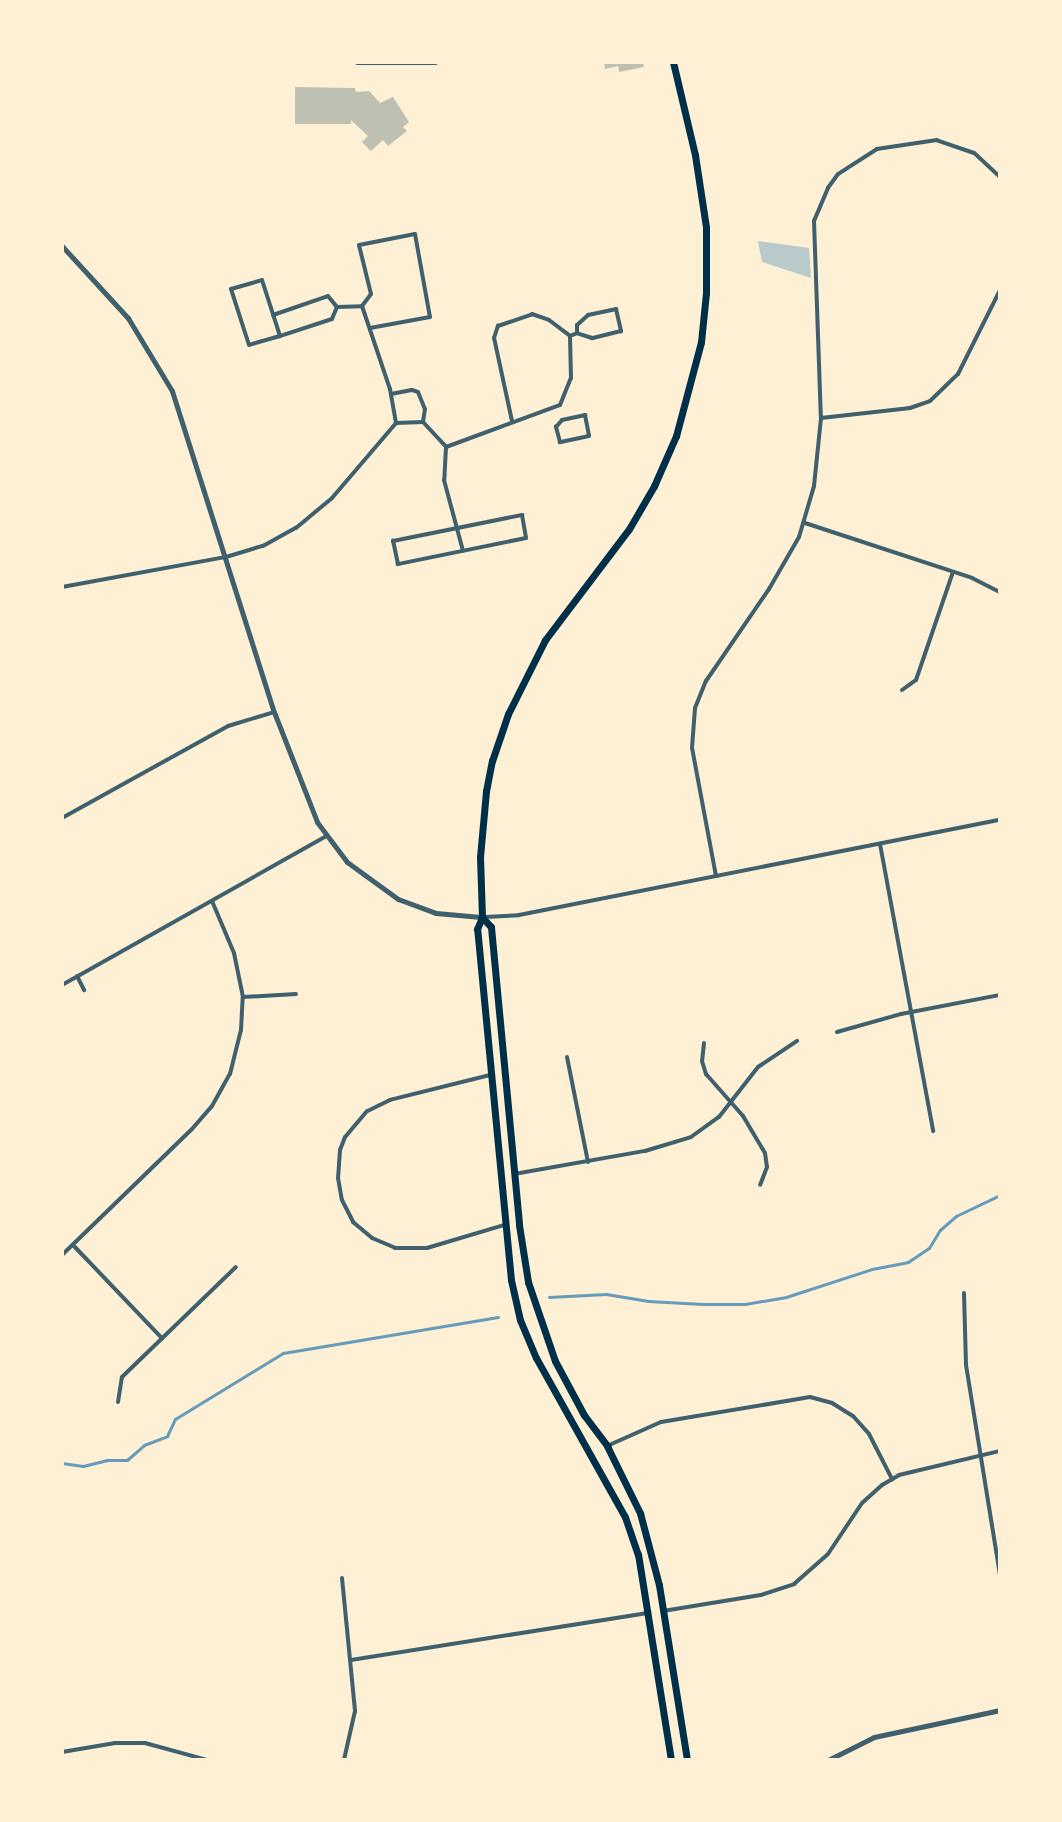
<!DOCTYPE html>
<style>
body{margin:0}
#map{position:relative;width:1062px;height:1822px;overflow:hidden;background:#fdf0d5;font-family:Mulish,sans-serif}
div>[style]{position:absolute}
.green>*{inset:0;background:#b9caca}
.stream>*{height:3px;margin:-1.5px;padding:0 1.5px;transform-origin:1.5px;border-radius:1.5px;background:#669bbc}
.building>*{inset:0;background:#bec0b2}
.minor>*{height:4px;margin:-2px;padding:0 2px;transform-origin:2px;border-radius:2px;background:#3f606c}
.tertiary>*{height:5px;margin:-2.5px;padding:0 2.5px;transform-origin:2.5px;border-radius:2.5px;background:#3f606c}
.primary>*{height:7px;margin:-3.5px;padding:0 3.5px;transform-origin:3.5px;border-radius:3.5px;background:#003049}
span{translate:-50% -50%;white-space:nowrap;text-align:center;line-height:1.15;-webkit-text-stroke:7px #fdf0d5;paint-order:stroke}
.frame{position:absolute;inset:0;border:64px solid #fdf0d5;pointer-events:none}
</style>
<div id="map">
<div class="green">
<i style="clip-path:polygon(758px 241px,809px 248px,811px 278px,762px 262px)"></i>
</div>
<div class="stream">
<i style="left:549px;top:1297px;width:57px;rotate:-3deg"></i>
<i style="left:606px;top:1294px;width:43px;rotate:9.5deg"></i>
<i style="left:648px;top:1301px;width:55px;rotate:3.1deg"></i>
<i style="left:703px;top:1304px;width:42px"></i>
<i style="left:745px;top:1304px;width:42px;rotate:-9.7deg"></i>
<i style="left:786px;top:1297px;width:90px;rotate:-18deg"></i>
<i style="left:872px;top:1269px;width:37px;rotate:-11deg"></i>
<i style="left:908px;top:1262px;width:25px;rotate:-34deg"></i>
<i style="left:929px;top:1248px;width:21px;rotate:-59deg"></i>
<i style="left:940px;top:1230px;width:21px;rotate:-41deg"></i>
<i style="left:956px;top:1216px;width:49px;rotate:-25.5deg"></i>
<i style="left:62px;top:1463px;width:21px;rotate:8deg"></i>
<i style="left:83px;top:1466px;width:25px;rotate:-14deg"></i>
<i style="left:107px;top:1460px;width:20px"></i>
<i style="left:127px;top:1460px;width:23px;rotate:-41deg"></i>
<i style="left:144px;top:1445px;width:25px;rotate:-21deg"></i>
<i style="left:167px;top:1436px;width:19px;rotate:-65deg"></i>
<i style="left:175px;top:1419px;width:127px;rotate:-31.4deg"></i>
<i style="left:283px;top:1353px;width:218px;rotate:-9.5deg"></i>
</div>
<div class="building">
<i style="clip-path:polygon(604px 62px,643px 62px,644px 67px,619px 72px,618px 66px,605px 69px)"></i>
<i style="clip-path:polygon(295px 87px,355px 88px,356px 92px,369px 91px,380px 103px,393px 97px,409px 122px,403px 127px,407px 131px,388px 146px,383px 140px,371px 151px,362px 142px,368px 136px,351px 120px,351px 124px,295px 124px)"></i>
</div>
<div class="minor">
<i style="left:1000px;top:177px;width:35px;rotate:-137deg"></i>
<i style="left:974px;top:153px;width:39px;rotate:-161deg"></i>
<i style="left:937px;top:140px;width:61px;rotate:171.5deg"></i>
<i style="left:877px;top:149px;width:46px;rotate:147.3deg"></i>
<i style="left:838px;top:174px;width:17px;rotate:126deg"></i>
<i style="left:828px;top:188px;width:36px;rotate:113deg"></i>
<i style="left:814px;top:221px;width:197px;rotate:88deg"></i>
<i style="left:821px;top:418px;width:90px;rotate:-6.4deg"></i>
<i style="left:910px;top:408px;width:21px;rotate:-19deg"></i>
<i style="left:930px;top:401px;width:39px;rotate:-44deg"></i>
<i style="left:958px;top:374px;width:94px;rotate:-63.4deg"></i>
<i style="left:362px;top:306px;width:88px;rotate:71.4deg"></i>
<i style="left:390px;top:389px;width:35px;rotate:80deg"></i>
<i style="left:337px;top:307px;width:25px;rotate:-2deg"></i>
<i style="left:362px;top:306px;width:15px;rotate:-53deg"></i>
<i style="left:371px;top:294px;width:50px;rotate:-103.8deg"></i>
<i style="left:359px;top:245px;width:57px;rotate:-11.1deg"></i>
<i style="left:415px;top:234px;width:84px;rotate:79.8deg"></i>
<i style="left:430px;top:317px;width:61px;rotate:169.6deg"></i>
<i style="left:616px;top:309px;width:23px;rotate:77deg"></i>
<i style="left:621px;top:331px;width:30px;rotate:166deg"></i>
<i style="left:592px;top:338px;width:16px;rotate:-162deg"></i>
<i style="left:577px;top:333px;width:8px;rotate:-90deg"></i>
<i style="left:577px;top:325px;width:15px;rotate:-42deg"></i>
<i style="left:588px;top:315px;width:29px;rotate:-12deg"></i>
<i style="left:273px;top:315px;width:58px;rotate:-19.1deg"></i>
<i style="left:328px;top:296px;width:14px;rotate:51deg"></i>
<i style="left:337px;top:307px;width:13px;rotate:113deg"></i>
<i style="left:332px;top:319px;width:55px;rotate:161.9deg"></i>
<i style="left:280px;top:336px;width:32px;rotate:164deg"></i>
<i style="left:249px;top:345px;width:59px;rotate:-107.8deg"></i>
<i style="left:231px;top:289px;width:32px;rotate:-16deg"></i>
<i style="left:262px;top:280px;width:59px;rotate:72.2deg"></i>
<i style="left:391px;top:394px;width:21px;rotate:-11deg"></i>
<i style="left:412px;top:390px;width:6px;rotate:18deg"></i>
<i style="left:418px;top:392px;width:18px;rotate:68deg"></i>
<i style="left:425px;top:409px;width:13px;rotate:99deg"></i>
<i style="left:585px;top:415px;width:21px;rotate:79deg"></i>
<i style="left:589px;top:436px;width:30px;rotate:168deg"></i>
<i style="left:560px;top:442px;width:16px;rotate:-105deg"></i>
<i style="left:556px;top:427px;width:9px;rotate:-49deg"></i>
<i style="left:562px;top:420px;width:24px;rotate:-12deg"></i>
<i style="left:512px;top:421px;width:85px;rotate:-102.2deg"></i>
<i style="left:494px;top:338px;width:13px;rotate:-72deg"></i>
<i style="left:498px;top:326px;width:36px;rotate:-19deg"></i>
<i style="left:532px;top:314px;width:18px;rotate:19deg"></i>
<i style="left:549px;top:320px;width:26px;rotate:37deg"></i>
<i style="left:446px;top:447px;width:121px;rotate:-20.2deg"></i>
<i style="left:560px;top:405px;width:29px;rotate:-68deg"></i>
<i style="left:571px;top:378px;width:42px;rotate:-91.4deg"></i>
<i style="left:570px;top:336px;width:8px;rotate:-23deg"></i>
<i style="left:446px;top:447px;width:33px;rotate:93deg"></i>
<i style="left:444px;top:480px;width:73px;rotate:75deg"></i>
<i style="left:522px;top:515px;width:23px;rotate:80deg"></i>
<i style="left:526px;top:538px;width:131px;rotate:168.5deg"></i>
<i style="left:398px;top:564px;width:24px;rotate:-102deg"></i>
<i style="left:393px;top:541px;width:132px;rotate:-11.4deg"></i>
<i style="left:805px;top:523px;width:176px;rotate:18.2deg"></i>
<i style="left:972px;top:578px;width:31px;rotate:27deg"></i>
<i style="left:62px;top:587px;width:167px;rotate:-10.4deg"></i>
<i style="left:226px;top:557px;width:39px;rotate:-17deg"></i>
<i style="left:263px;top:546px;width:38px;rotate:-29deg"></i>
<i style="left:296px;top:528px;width:47px;rotate:-39.8deg"></i>
<i style="left:332px;top:498px;width:99px;rotate:-49.5deg"></i>
<i style="left:396px;top:423px;width:27px;rotate:-2deg"></i>
<i style="left:423px;top:422px;width:34px;rotate:47deg"></i>
<i style="left:902px;top:690px;width:17px;rotate:-36deg"></i>
<i style="left:916px;top:680px;width:114px;rotate:-71.1deg"></i>
<i style="left:62px;top:818px;width:190px;rotate:-29deg"></i>
<i style="left:228px;top:726px;width:48px;rotate:-16.9deg"></i>
<i style="left:880px;top:844px;width:292px;rotate:79.5deg"></i>
<i style="left:716px;top:876px;width:130px;rotate:-100.6deg"></i>
<i style="left:692px;top:748px;width:40px;rotate:-85.7deg"></i>
<i style="left:695px;top:708px;width:29px;rotate:-68deg"></i>
<i style="left:706px;top:681px;width:112px;rotate:-55.6deg"></i>
<i style="left:769px;top:589px;width:60px;rotate:-60deg"></i>
<i style="left:799px;top:537px;width:53px;rotate:-73.6deg"></i>
<i style="left:814px;top:486px;width:68px;rotate:-84.1deg"></i>
<i style="left:485px;top:917px;width:34px;rotate:-3deg"></i>
<i style="left:519px;top:915px;width:490px;rotate:-11.2deg"></i>
<i style="left:77px;top:976px;width:16px;rotate:63deg"></i>
<i style="left:62px;top:985px;width:303px;rotate:-29.4deg"></i>
<i style="left:243px;top:997px;width:53px;rotate:-3.2deg"></i>
<i style="left:837px;top:1032px;width:66px;rotate:-15.7deg"></i>
<i style="left:901px;top:1014px;width:101px;rotate:-10.9deg"></i>
<i style="left:704px;top:1043px;width:18px;rotate:96deg"></i>
<i style="left:702px;top:1061px;width:14px;rotate:73deg"></i>
<i style="left:706px;top:1074px;width:56px;rotate:48.6deg"></i>
<i style="left:743px;top:1116px;width:43px;rotate:59.3deg"></i>
<i style="left:765px;top:1153px;width:14px;rotate:82deg"></i>
<i style="left:767px;top:1167px;width:19px;rotate:111deg"></i>
<i style="left:567px;top:1057px;width:107px;rotate:78.7deg"></i>
<i style="left:490px;top:1075px;width:103px;rotate:166deg"></i>
<i style="left:390px;top:1100px;width:25px;rotate:154deg"></i>
<i style="left:367px;top:1111px;width:34px;rotate:130deg"></i>
<i style="left:345px;top:1137px;width:14px;rotate:111deg"></i>
<i style="left:340px;top:1150px;width:28px;rotate:94deg"></i>
<i style="left:338px;top:1178px;width:22px;rotate:80deg"></i>
<i style="left:342px;top:1200px;width:25px;rotate:63deg"></i>
<i style="left:353px;top:1222px;width:25px;rotate:40deg"></i>
<i style="left:372px;top:1238px;width:25px;rotate:23deg"></i>
<i style="left:395px;top:1248px;width:32px"></i>
<i style="left:427px;top:1248px;width:80px;rotate:-16.6deg"></i>
<i style="left:514px;top:1174px;width:133px;rotate:-10deg"></i>
<i style="left:645px;top:1151px;width:48px;rotate:-16.9deg"></i>
<i style="left:691px;top:1137px;width:34px;rotate:-36deg"></i>
<i style="left:719px;top:1117px;width:63px;rotate:-52deg"></i>
<i style="left:758px;top:1067px;width:47px;rotate:-33.7deg"></i>
<i style="left:73px;top:1245px;width:129px;rotate:46.3deg"></i>
<i style="left:62px;top:1255px;width:181px;rotate:-44.1deg"></i>
<i style="left:192px;top:1129px;width:30px;rotate:-49deg"></i>
<i style="left:212px;top:1106px;width:37px;rotate:-61deg"></i>
<i style="left:230px;top:1074px;width:45px;rotate:-76deg"></i>
<i style="left:241px;top:1030px;width:33px;rotate:-87deg"></i>
<i style="left:243px;top:997px;width:45px;rotate:-101.6deg"></i>
<i style="left:234px;top:953px;width:56px;rotate:-112.9deg"></i>
<i style="left:964px;top:1293px;width:72px;rotate:88.4deg"></i>
<i style="left:966px;top:1365px;width:213px;rotate:80.8deg"></i>
<i style="left:118px;top:1402px;width:25px;rotate:-81deg"></i>
<i style="left:122px;top:1377px;width:158px;rotate:-44deg"></i>
<i style="left:607px;top:1446px;width:59px;rotate:-24deg"></i>
<i style="left:661px;top:1422px;width:151px;rotate:-9.5deg"></i>
<i style="left:810px;top:1397px;width:23px;rotate:15deg"></i>
<i style="left:832px;top:1403px;width:25px;rotate:32deg"></i>
<i style="left:853px;top:1416px;width:24px;rotate:48deg"></i>
<i style="left:869px;top:1434px;width:51px;rotate:62.9deg"></i>
<i style="left:342px;top:1578px;width:134px;rotate:84.4deg"></i>
<i style="left:355px;top:1711px;width:50px;rotate:102.7deg"></i>
<i style="left:663px;top:1611px;width:99px;rotate:-9.3deg"></i>
<i style="left:761px;top:1595px;width:35px;rotate:-18deg"></i>
<i style="left:794px;top:1584px;width:45px;rotate:-41.4deg"></i>
<i style="left:828px;top:1554px;width:61px;rotate:-56.3deg"></i>
<i style="left:862px;top:1503px;width:27px;rotate:-42deg"></i>
<i style="left:882px;top:1485px;width:20px;rotate:-30deg"></i>
<i style="left:899px;top:1475px;width:104px;rotate:-13.4deg"></i>
<i style="left:351px;top:1660px;width:302px;rotate:-9deg"></i>
<i style="left:62px;top:1752px;width:54px;rotate:-9.6deg"></i>
<i style="left:115px;top:1743px;width:30px"></i>
<i style="left:145px;top:1743px;width:64px;rotate:15.3deg"></i>
</div>
<div class="tertiary">
<i style="left:357px;top:62px;width:78px"></i>
<i style="left:62px;top:246px;width:98px;rotate:47.5deg"></i>
<i style="left:128px;top:318px;width:85px;rotate:58.9deg"></i>
<i style="left:172px;top:391px;width:337px;rotate:72.4deg"></i>
<i style="left:274px;top:712px;width:118px;rotate:68.6deg"></i>
<i style="left:317px;top:822px;width:50px;rotate:53.1deg"></i>
<i style="left:347px;top:862px;width:63px;rotate:36deg"></i>
<i style="left:398px;top:899px;width:40px;rotate:20.2deg"></i>
<i style="left:436px;top:913px;width:45px;rotate:5.1deg"></i>
<i style="left:828px;top:1760px;width:51px;rotate:-26.6deg"></i>
<i style="left:874px;top:1737px;width:129px;rotate:-12.1deg"></i>
</div>
<div class="primary">
<i style="left:482px;top:917px;width:13px;rotate:48deg"></i>
<i style="left:491px;top:927px;width:299px;rotate:84.6deg"></i>
<i style="left:519px;top:1225px;width:58px;rotate:81deg"></i>
<i style="left:528px;top:1282px;width:83px;rotate:71.1deg"></i>
<i style="left:555px;top:1361px;width:61px;rotate:61.8deg"></i>
<i style="left:584px;top:1415px;width:39px;rotate:53deg"></i>
<i style="left:607px;top:1446px;width:75px;rotate:63.8deg"></i>
<i style="left:640px;top:1513px;width:74px;rotate:75.2deg"></i>
<i style="left:659px;top:1585px;width:177px;rotate:80.9deg"></i>
<i style="left:671px;top:1760px;width:208px;rotate:-99.1deg"></i>
<i style="left:638px;top:1555px;width:40px;rotate:-108.9deg"></i>
<i style="left:625px;top:1517px;width:182px;rotate:-119.2deg"></i>
<i style="left:536px;top:1358px;width:41px;rotate:-112.8deg"></i>
<i style="left:520px;top:1320px;width:41px;rotate:-102.7deg"></i>
<i style="left:511px;top:1280px;width:353px;rotate:-95.5deg"></i>
<i style="left:477px;top:929px;width:13px;rotate:-67deg"></i>
<i style="left:482px;top:917px;width:60px;rotate:-91.9deg"></i>
<i style="left:480px;top:857px;width:66px;rotate:-84.8deg"></i>
<i style="left:486px;top:791px;width:31px;rotate:-79deg"></i>
<i style="left:492px;top:761px;width:50px;rotate:-71.2deg"></i>
<i style="left:508px;top:714px;width:83px;rotate:-63.4deg"></i>
<i style="left:545px;top:640px;width:139px;rotate:-52.9deg"></i>
<i style="left:629px;top:529px;width:50px;rotate:-59.8deg"></i>
<i style="left:654px;top:486px;width:55px;rotate:-66.3deg"></i>
<i style="left:676px;top:436px;width:97px;rotate:-75.1deg"></i>
<i style="left:701px;top:342px;width:49px;rotate:-84.2deg"></i>
<i style="left:706px;top:293px;width:66px;rotate:-90deg"></i>
<i style="left:706px;top:227px;width:73px;rotate:-98.7deg"></i>
<i style="left:695px;top:155px;width:96px;rotate:-103.3deg"></i>
</div>
<div class="frame"></div>
</div>
